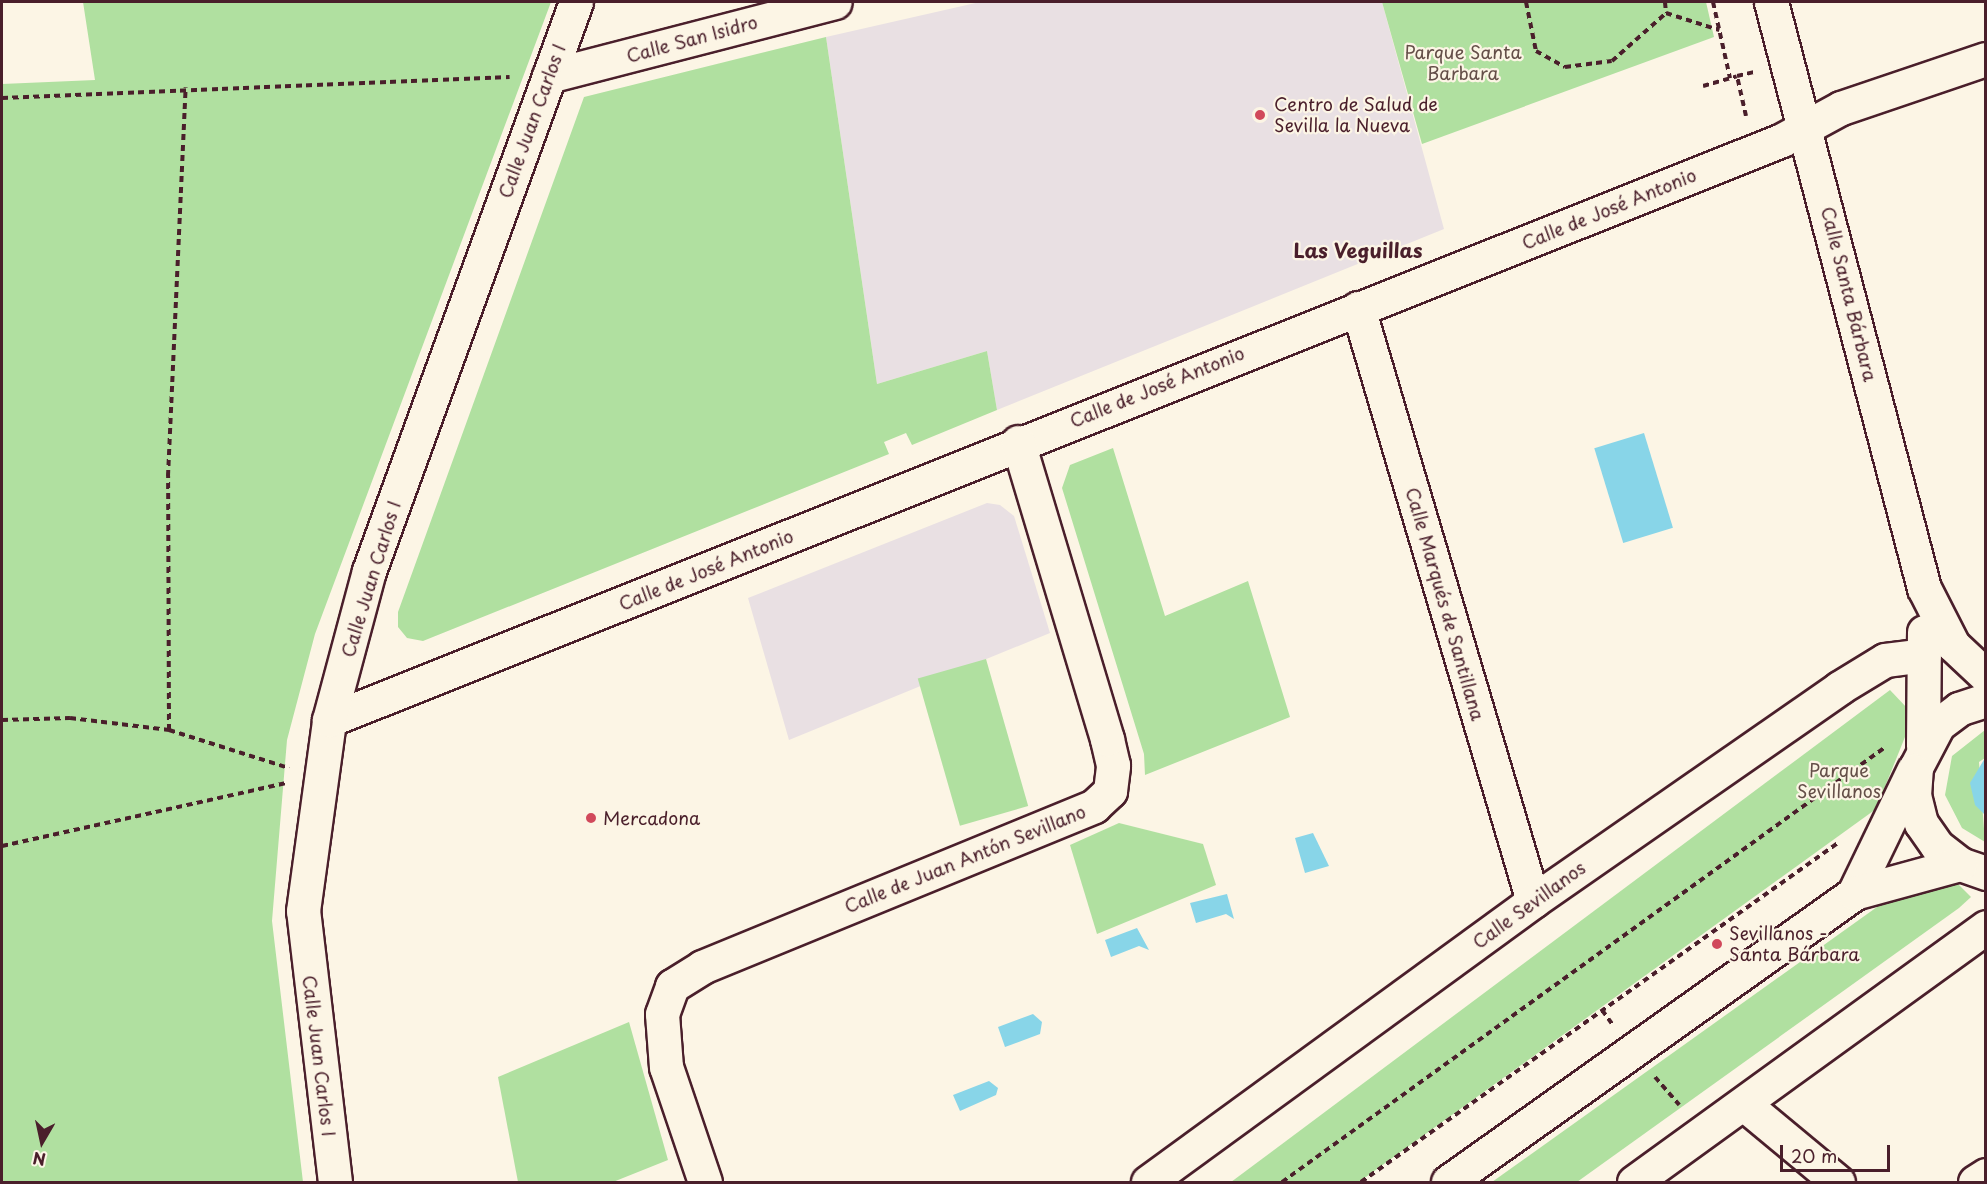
<!DOCTYPE html>
<meta charset="utf-8">
<style>
body{margin:0}
#map{position:relative;width:1987px;height:1184px;overflow:hidden;background:#fcf5e5;font-family:"Playpen Sans",sans-serif}
div>[style]{position:absolute}
.built>*{inset:0;background:#e9e0e3}
.green>*{inset:0;background:#b0e0a0;transform-origin:0 0}
.water>*{inset:0;background:#88d5e8;transform-origin:0 0}
.path>*{height:4px;margin-top:-2px;transform-origin:0;background:repeating-linear-gradient(90deg,#4a1f2b 0 6px,transparent 0 10.5px)}
.roads{filter:drop-shadow(2px 0 #4a1f2b) drop-shadow(-2px 0 #4a1f2b) drop-shadow(0 2px #4a1f2b) drop-shadow(0 -2px #4a1f2b)}
.minor>*{height:33px;margin:-16.5px;padding:0 16.5px;transform-origin:16.5px;border-radius:16.5px;background:#fcf5e5}
.secondary>*{height:33px;margin:-16.5px;padding:0 16.5px;transform-origin:16.5px;border-radius:16.5px;background:#fcf5e5}
.dots>*{width:16px;height:16px;translate:-50% -50%;box-sizing:border-box;border:3px solid #fcf5e5;border-radius:50%}
span{translate:-50% -50%;white-space:nowrap;text-align:center;line-height:1.15;-webkit-text-stroke:4.5px #fcf5e5;paint-order:stroke}
.street-label{font-size:18px;color:#4a1f2b}
.park-label{font-size:18px;color:#644f48}
.poi-label{font-size:18px;color:#4a1f2b}
.left{translate:0 -50%;text-align:left}
.neighbourhood-label{font-size:20px;color:#4a1f2b;font-weight:700}
.frame{position:absolute;inset:0;border:3px solid #4a1f2b;pointer-events:none}
.north{position:absolute;left:12px;top:1112px;width:60px;height:60px;-webkit-text-stroke:4px #fcf5e5;paint-order:stroke;rotate:189deg;font-size:16px;font-weight:700;line-height:24px;text-align:center;color:#4a1f2b}
.north::after{content:'';display:block;margin:auto;width:21px;height:27px;background:#4a1f2b;clip-path:polygon(50% 0,100% 100%,50% 72%,0 100%)}
.scale{position:absolute;left:1780px;top:1145px;width:110px;height:27px;box-sizing:border-box;border:3px solid #4a1f2b;border-top:0;padding-left:8px;font-size:18px;line-height:21px;white-space:nowrap;color:#4a1f2b;-webkit-text-stroke:4px #fcf5e5;paint-order:stroke}
</style>
<div id="map">
<div class="built">
<i style="clip-path:polygon(980px 2px,1382px 2px,1444px 229px,997px 410px,987px 351px,877px 384px,826px 37px)"></i>
<i style="clip-path:polygon(987px 503px,1000px 505px,1014px 516px,1050px 633px,789px 740px,748px 598px)"></i>
</div>
<div class="green">
<i style="clip-path:polygon(83px 2px,551px 2px,315px 634px,287px 740px,272px 921px,303px 1182px,2px 1182px,2px 84px,95px 80px)"></i>
<i style="clip-path:polygon(1382px 2px,1706px 2px,1714px 37px,1422px 144px)"></i>
<i style="clip-path:polygon(826px 37px,877px 384px,987px 351px,997px 410px,912px 445px,906px 433px,884px 442px,889px 454px,423px 641px,407px 638px,398px 627px,398px 612px,584px 97px)"></i>
<i style="clip-path:polygon(1113px 448px,1165px 616px,1248px 581px,1290px 717px,1145px 775px,1144px 754px,1062px 488px,1070px 465px)"></i>
<i style="left:986px;top:659px;width:153px;height:71px;rotate:74deg"></i>
<i style="clip-path:polygon(1890px 690px,1908px 709px,1907px 732px,1876px 809px,1359px 1182px,1231px 1182px)"></i>
<i style="clip-path:polygon(1985px 730px,1985px 758px,1979px 762px,1985px 842px,1962px 828px,1945px 795px,1952px 756px)"></i>
<i style="clip-path:polygon(1119px 823px,1203px 844px,1216px 885px,1097px 934px,1070px 845px)"></i>
<i style="clip-path:polygon(1956px 882px,1971px 897px,1959px 908px,1577px 1182px,1492px 1182px,1898px 892px)"></i>
<i style="clip-path:polygon(629px 1022px,668px 1160px,613px 1182px,518px 1182px,498px 1077px)"></i>
</div>
<div class="water">
<i style="left:1644px;top:433px;width:99px;height:52px;rotate:73deg"></i>
<i style="clip-path:polygon(1985px 758px,1985px 815px,1975px 805px,1970px 783px)"></i>
<i style="clip-path:polygon(1313px 833px,1329px 866px,1305px 873px,1295px 838px)"></i>
<i style="clip-path:polygon(1227px 894px,1234px 919px,1226px 914px,1196px 923px,1190px 903px)"></i>
<i style="clip-path:polygon(1137px 928px,1149px 950px,1139px 946px,1111px 957px,1105px 940px)"></i>
<i style="clip-path:polygon(1033px 1014px,1042px 1022px,1040px 1034px,1005px 1047px,998px 1027px)"></i>
<i style="clip-path:polygon(989px 1081px,998px 1088px,996px 1095px,960px 1111px,953px 1095px)"></i>
</div>
<div class="path">
<i style="left:1526px;top:2px;width:50px;rotate:78.5deg"></i>
<i style="left:1536px;top:51px;width:33px;rotate:29deg"></i>
<i style="left:1565px;top:67px;width:47px;rotate:-7.3deg"></i>
<i style="left:1612px;top:61px;width:72px;rotate:-41.6deg"></i>
<i style="left:1666px;top:13px;width:56px;rotate:17.8deg"></i>
<i style="left:1665px;top:2px;width:11px;rotate:85deg"></i>
<i style="left:1713px;top:2px;width:78px;rotate:77.4deg"></i>
<i style="left:1703px;top:86px;width:35px;rotate:-16deg"></i>
<i style="left:2px;top:98px;width:508px;rotate:-2.37deg"></i>
<i style="left:1746px;top:116px;width:41px;rotate:-102.7deg"></i>
<i style="left:1737px;top:76px;width:17px;rotate:-13deg"></i>
<i style="left:2px;top:720px;width:68px;rotate:-1.7deg"></i>
<i style="left:70px;top:718px;width:100px;rotate:6.9deg"></i>
<i style="left:169px;top:730px;width:126px;rotate:17.6deg"></i>
<i style="left:169px;top:730px;width:254px;rotate:-90.2deg"></i>
<i style="left:168px;top:476px;width:389px;rotate:-87.4deg"></i>
<i style="left:2px;top:846px;width:291px;rotate:-12.5deg"></i>
<i style="left:1602px;top:1010px;width:17px;rotate:54deg"></i>
<i style="left:1655px;top:1077px;width:37px;rotate:49deg"></i>
<i style="left:1282px;top:1182px;width:742px;rotate:-35.79deg"></i>
<i style="left:1361px;top:1182px;width:587px;rotate:-35.42deg"></i>
</div>
<div class="roads">
<div class="minor">
<i style="left:1771px;top:2px;width:606px;rotate:75.37deg"></i>
<i style="left:1924px;top:588px;width:64px;rotate:63deg"></i>
<i style="left:1953px;top:645px;width:45px;rotate:43.2deg"></i>
<i style="left:549px;top:76px;width:295px;rotate:-14.5deg"></i>
<i style="left:1358px;top:308px;width:618px;rotate:73.56deg"></i>
<i style="left:329px;top:720px;width:1564px;rotate:-21.76deg"></i>
<i style="left:1782px;top:140px;width:67px;rotate:-28.5deg"></i>
<i style="left:1841px;top:108px;width:153px;rotate:-18.7deg"></i>
<i style="left:1923px;top:746px;width:114px;rotate:-89.5deg"></i>
<i style="left:1744px;top:1104px;width:122px;rotate:39.7deg"></i>
<i style="left:335px;top:1182px;width:273px;rotate:-96.7deg"></i>
<i style="left:303px;top:911px;width:193px;rotate:-82.2deg"></i>
<i style="left:329px;top:720px;width:154px;rotate:-75deg"></i>
<i style="left:369px;top:571px;width:605px;rotate:-70.01deg"></i>
<i style="left:705px;top:1182px;width:121px;rotate:-108.7deg"></i>
<i style="left:666px;top:1067px;width:53px;rotate:-94.3deg"></i>
<i style="left:662px;top:1014px;width:30px;rotate:-70deg"></i>
<i style="left:672px;top:986px;width:36px;rotate:-32deg"></i>
<i style="left:702px;top:967px;width:424px;rotate:-22.3deg"></i>
<i style="left:1094px;top:806px;width:22px;rotate:-43deg"></i>
<i style="left:1110px;top:791px;width:26px;rotate:-83deg"></i>
<i style="left:1113px;top:765px;width:27px;rotate:-103deg"></i>
<i style="left:1107px;top:739px;width:310px;rotate:-106.7deg"></i>
<i style="left:1148px;top:1182px;width:477px;rotate:-36.1deg"></i>
<i style="left:1533px;top:901px;width:373px;rotate:-34.8deg"></i>
<i style="left:1839px;top:688px;width:54px;rotate:-31.3deg"></i>
<i style="left:1885px;top:660px;width:39px;rotate:-7deg"></i>
<i style="left:1634px;top:1182px;width:435px;rotate:-35.9deg"></i>
<i style="left:1975px;top:1182px;width:13px;rotate:-32deg"></i>
</div>
<div class="secondary">
<i style="left:1986px;top:700px;width:28px;rotate:162deg"></i>
<i style="left:1959px;top:709px;width:26px;rotate:143deg"></i>
<i style="left:1938px;top:725px;width:47px;rotate:117.6deg"></i>
<i style="left:1916px;top:767px;width:28px;rotate:94deg"></i>
<i style="left:1914px;top:795px;width:29px;rotate:76deg"></i>
<i style="left:1921px;top:823px;width:28px;rotate:55deg"></i>
<i style="left:1937px;top:846px;width:29px;rotate:38deg"></i>
<i style="left:1960px;top:864px;width:28px;rotate:19deg"></i>
<i style="left:1854px;top:893px;width:136px;rotate:-64.2deg"></i>
<i style="left:1448px;top:1182px;width:498px;rotate:-35.4deg"></i>
<i style="left:1854px;top:893px;width:110px;rotate:-15.3deg"></i>
</div>
</div>
<div class="dots">
<i style="left:1260px;top:115px;background:#d1495b"></i>
<i style="left:591px;top:818px;background:#d1495b"></i>
<i style="left:1717px;top:944px;background:#d1495b"></i>
</div>
<div class="street-label">
<span style="left:692px;top:39px;rotate:-15deg">Calle San Isidro</span>
<span style="left:532px;top:121px;rotate:-70deg">Calle Juan Carlos I</span>
<span style="left:1609px;top:209px;rotate:-22deg">Calle de José Antonio</span>
<span style="left:1849px;top:294px;rotate:76deg">Calle Santa Bárbara</span>
<span style="left:1157px;top:387px;rotate:-22deg">Calle de José Antonio</span>
<span style="left:706px;top:570px;rotate:-22deg">Calle de José Antonio</span>
<span style="left:371px;top:579px;rotate:-73deg">Calle Juan Carlos I</span>
<span style="left:1445px;top:604px;rotate:74deg">Calle Marqués de Santillana</span>
<span style="left:965px;top:859px;rotate:-22deg">Calle de Juan Antón Sevillano</span>
<span style="left:1529px;top:905px;rotate:-36deg">Calle Sevillanos</span>
<span style="left:319px;top:1056px;rotate:83deg">Calle Juan Carlos I</span>
</div>
<div class="park-label">
<span style="left:1463px;top:63px">Parque Santa<br>Barbara</span>
<span style="left:1839px;top:781px">Parque<br>Sevillanos</span>
</div>
<div class="poi-label">
<span class="left" style="left:1274px;top:115px">Centro de Salud de<br>Sevilla la Nueva</span>
<span class="left" style="left:603px;top:818px">Mercadona</span>
<span class="left" style="left:1729px;top:944px">Sevillanos -<br>Santa Bárbara</span>
</div>
<div class="neighbourhood-label">
<span style="left:1358px;top:250px">Las Veguillas</span>
</div>
<div class="frame"></div>
<div class="north">N</div>
<div class="scale">20 m</div>
</div>
